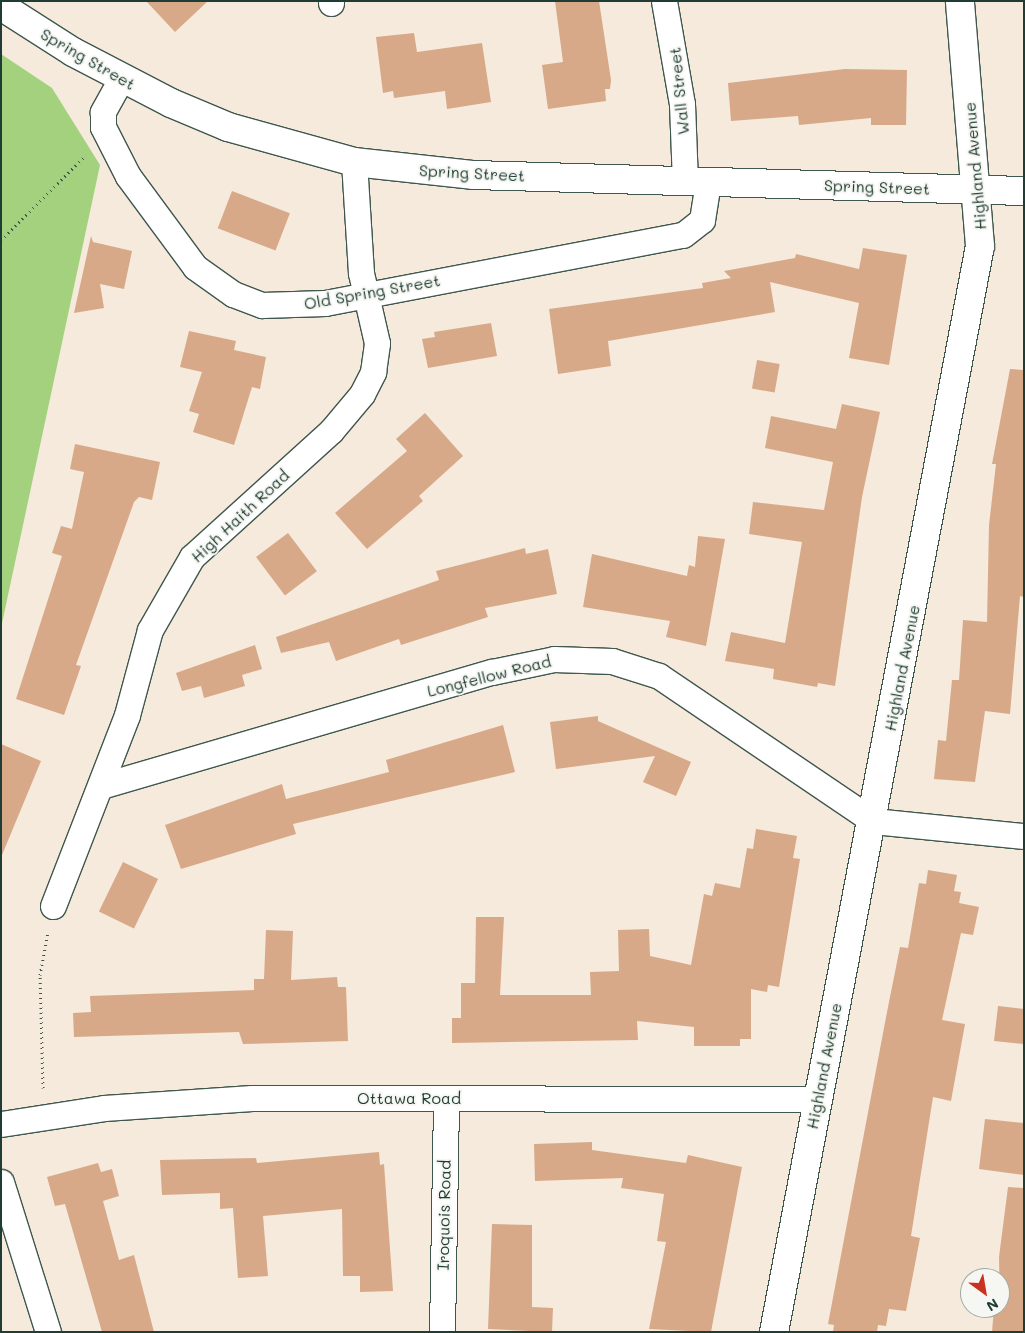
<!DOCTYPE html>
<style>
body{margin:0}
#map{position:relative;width:1025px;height:1333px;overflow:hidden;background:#f5eadb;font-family:Mali,sans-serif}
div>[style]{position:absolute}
.green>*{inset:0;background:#a4d17e}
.building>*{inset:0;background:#d8a989;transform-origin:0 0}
.path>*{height:3px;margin-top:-1.5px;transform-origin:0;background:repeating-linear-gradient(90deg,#3f574d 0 1px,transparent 0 5px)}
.roads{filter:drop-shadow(1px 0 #3f574d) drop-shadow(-1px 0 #3f574d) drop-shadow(0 1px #3f574d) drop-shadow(0 -1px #3f574d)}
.minor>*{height:25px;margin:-12.5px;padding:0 12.5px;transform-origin:12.5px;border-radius:12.5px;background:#fff}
.tertiary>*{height:28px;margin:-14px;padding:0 14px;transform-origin:14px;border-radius:14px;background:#fff}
span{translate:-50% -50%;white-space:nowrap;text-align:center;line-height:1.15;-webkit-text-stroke:4px #f6f6f2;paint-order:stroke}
.street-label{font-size:16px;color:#1f3d34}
.frame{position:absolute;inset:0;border:2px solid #1f3d34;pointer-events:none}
.north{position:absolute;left:960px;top:1268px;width:50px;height:50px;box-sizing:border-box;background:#f6f6f2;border:1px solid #a0aca6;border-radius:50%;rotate:148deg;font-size:14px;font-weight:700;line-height:20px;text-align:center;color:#1f3d34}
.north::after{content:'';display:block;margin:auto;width:18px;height:22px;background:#c8321e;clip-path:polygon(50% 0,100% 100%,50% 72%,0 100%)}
</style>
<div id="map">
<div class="green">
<i style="clip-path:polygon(1px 54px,52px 88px,100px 165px,1px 628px)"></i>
</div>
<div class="building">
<i style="clip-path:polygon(146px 1px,208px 1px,175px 32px)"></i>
<i style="clip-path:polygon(555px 1px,599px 1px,611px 80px,610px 89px,605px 89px,606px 101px,548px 109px,542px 65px,563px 62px)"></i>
<i style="clip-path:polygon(414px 33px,417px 52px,482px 43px,491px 102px,447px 109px,445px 91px,394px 98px,393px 91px,383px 93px,376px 37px)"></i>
<i style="clip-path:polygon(845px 69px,907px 70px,906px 125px,871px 125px,871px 118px,799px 125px,798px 116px,731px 121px,728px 83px)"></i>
<i style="left:232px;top:191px;width:62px;height:40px;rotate:21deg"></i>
<i style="clip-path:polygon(91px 236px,93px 242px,132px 251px,124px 289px,100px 284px,104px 308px,74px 313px)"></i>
<i style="clip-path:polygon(863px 248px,907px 255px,889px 365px,849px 358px,859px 303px,770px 282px,775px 312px,608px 341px,611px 366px,558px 374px,549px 309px,703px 288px,702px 283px,731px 278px,724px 271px,795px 258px,796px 254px,859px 269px)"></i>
<i style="clip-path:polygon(491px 323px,497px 356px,428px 368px,422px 339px,435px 337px,434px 332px)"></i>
<i style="clip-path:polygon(189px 331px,236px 341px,234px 350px,266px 357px,260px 389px,252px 387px,234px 445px,193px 432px,199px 414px,189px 411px,202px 372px,180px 367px)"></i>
<i style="left:757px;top:360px;width:23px;height:29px;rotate:10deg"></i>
<i style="clip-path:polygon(1010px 369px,1024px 370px,1024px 597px,1020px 596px,1010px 714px,985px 711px,975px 782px,934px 779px,938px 740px,946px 741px,952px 680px,959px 680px,963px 620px,987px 622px,989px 525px,996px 464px,992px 464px)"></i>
<i style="clip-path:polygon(842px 404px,880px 412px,862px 497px,835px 686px,818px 683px,817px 687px,773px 679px,774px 669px,725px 661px,731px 632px,785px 643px,802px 542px,749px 534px,753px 502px,824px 510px,833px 462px,765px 448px,771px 416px,836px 429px)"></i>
<i style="clip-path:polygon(425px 413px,463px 456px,419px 496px,423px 501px,367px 549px,335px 513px,407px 451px,396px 439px)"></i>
<i style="clip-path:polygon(75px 444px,160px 462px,152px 500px,139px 497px,134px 502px,76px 665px,81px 666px,64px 715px,16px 699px,62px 556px,52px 553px,61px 526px,72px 529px,84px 472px,70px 469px)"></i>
<i style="left:288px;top:533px;width:48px;height:40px;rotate:53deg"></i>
<i style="clip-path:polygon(698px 536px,725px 539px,706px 646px,666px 637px,670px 621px,583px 607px,592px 554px,687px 576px,689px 565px,695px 567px)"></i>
<i style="clip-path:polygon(525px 548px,526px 554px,548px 549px,557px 594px,485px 608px,488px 617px,401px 645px,399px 639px,336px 661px,329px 642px,281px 653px,276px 637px,439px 580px,436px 571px)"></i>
<i style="clip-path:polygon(255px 645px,262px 669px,242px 675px,245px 686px,204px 698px,201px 686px,182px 691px,176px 673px)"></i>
<i style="clip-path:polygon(598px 716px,598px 721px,691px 762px,676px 796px,643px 782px,655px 756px,556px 769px,550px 722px)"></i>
<i style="clip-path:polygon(503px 725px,515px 772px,293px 824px,296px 834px,181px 869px,165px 825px,282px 784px,286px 799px,389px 772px,386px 760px)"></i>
<i style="clip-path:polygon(1px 744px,41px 761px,2px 855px,1px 855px)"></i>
<i style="clip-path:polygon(756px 829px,797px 836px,793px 858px,800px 859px,779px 987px,768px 985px,767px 992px,751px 989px,751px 1039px,740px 1039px,740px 1046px,694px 1046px,694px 1027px,637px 1021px,638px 1040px,452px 1043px,452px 1018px,461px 1018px,461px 983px,475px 983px,476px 917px,504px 917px,500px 995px,591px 995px,590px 972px,619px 971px,618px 930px,649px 929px,650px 956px,691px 965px,704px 894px,712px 896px,715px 883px,740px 888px,747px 848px,753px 849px)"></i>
<i style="left:123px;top:862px;width:39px;height:55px;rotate:26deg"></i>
<i style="clip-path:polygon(928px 870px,957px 875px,954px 891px,961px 892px,959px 903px,979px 907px,973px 935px,961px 933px,942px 1020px,965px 1024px,951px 1101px,933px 1097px,911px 1236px,920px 1238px,906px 1311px,889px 1309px,886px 1326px,878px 1325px,877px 1332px,833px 1332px,834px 1325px,828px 1324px,887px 1012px,900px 947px,908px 948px,919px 883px,926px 884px)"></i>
<i style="clip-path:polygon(266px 930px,293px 931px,291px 980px,337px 977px,338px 987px,346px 987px,348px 1041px,243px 1044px,239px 1032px,74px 1037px,73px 1013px,91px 1012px,90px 996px,254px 990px,254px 979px,264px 979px)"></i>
<i style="clip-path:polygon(998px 1006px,1024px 1009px,1024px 1044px,994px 1041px)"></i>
<i style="clip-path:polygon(985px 1119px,1024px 1123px,1024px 1175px,979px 1169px)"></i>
<i style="clip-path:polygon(592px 1142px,592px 1150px,686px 1163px,688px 1155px,742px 1167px,711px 1332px,649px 1329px,666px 1242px,657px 1241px,664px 1194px,621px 1188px,623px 1178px,535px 1181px,534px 1144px)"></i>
<i style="clip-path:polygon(379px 1152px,380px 1165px,384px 1164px,393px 1291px,360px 1292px,360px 1276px,343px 1276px,342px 1209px,263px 1216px,268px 1276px,238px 1278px,233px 1208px,220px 1209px,220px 1193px,162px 1195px,160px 1160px,256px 1158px,257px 1163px)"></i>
<i style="clip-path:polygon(98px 1163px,101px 1172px,112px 1169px,119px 1196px,103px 1201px,119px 1260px,134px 1255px,154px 1332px,102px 1332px,65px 1204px,55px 1206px,47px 1177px)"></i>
<i style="clip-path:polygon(1008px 1187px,1024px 1188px,1024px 1332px,992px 1332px,994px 1308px,1000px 1308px,999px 1257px)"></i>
<i style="clip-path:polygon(492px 1224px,532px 1225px,532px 1307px,553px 1308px,552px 1332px,488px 1329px)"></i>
</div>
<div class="path">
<i style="left:1px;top:240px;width:120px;rotate:-45deg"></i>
<i style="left:43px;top:1088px;width:113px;rotate:-91.5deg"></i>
<i style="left:40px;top:975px;width:44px;rotate:-79.5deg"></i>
</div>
<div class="roads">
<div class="minor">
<i style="left:331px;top:1px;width:2px;rotate:90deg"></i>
<i style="left:664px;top:1px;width:105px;rotate:80.1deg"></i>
<i style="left:682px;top:104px;width:77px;rotate:87.8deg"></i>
<i style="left:121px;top:79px;width:38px;rotate:119deg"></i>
<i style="left:103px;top:112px;width:15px;rotate:90deg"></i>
<i style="left:103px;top:127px;width:55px;rotate:63deg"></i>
<i style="left:128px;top:176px;width:113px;rotate:53.6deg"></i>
<i style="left:195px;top:267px;width:47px;rotate:35.4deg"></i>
<i style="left:233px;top:294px;width:31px;rotate:21deg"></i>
<i style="left:262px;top:305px;width:63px;rotate:-1.8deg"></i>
<i style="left:325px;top:303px;width:364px;rotate:-10.8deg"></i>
<i style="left:683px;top:235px;width:24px;rotate:-38deg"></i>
<i style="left:702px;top:220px;width:38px;rotate:-81deg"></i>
<i style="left:101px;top:786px;width:407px;rotate:-16.3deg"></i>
<i style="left:492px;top:672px;width:63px;rotate:-11.8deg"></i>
<i style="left:554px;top:659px;width:58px;rotate:2deg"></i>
<i style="left:612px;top:661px;width:49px;rotate:17.7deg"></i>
<i style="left:659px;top:676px;width:258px;rotate:34.1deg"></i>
<i style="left:873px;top:821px;width:152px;rotate:5.7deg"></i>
<i style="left:53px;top:906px;width:205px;rotate:-68.8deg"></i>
<i style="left:127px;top:715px;width:88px;rotate:-74.9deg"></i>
<i style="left:150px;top:630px;width:84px;rotate:-60.1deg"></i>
<i style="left:192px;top:557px;width:188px;rotate:-42.2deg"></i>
<i style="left:331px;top:431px;width:48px;rotate:-50deg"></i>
<i style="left:362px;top:394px;width:25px;rotate:-63deg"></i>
<i style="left:373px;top:372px;width:29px;rotate:-82deg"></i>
<i style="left:377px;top:343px;width:72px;rotate:-102.9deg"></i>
<i style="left:361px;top:273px;width:111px;rotate:-93.6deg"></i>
<i style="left:1px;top:1124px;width:104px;rotate:-8.8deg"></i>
<i style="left:104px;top:1108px;width:148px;rotate:-3.9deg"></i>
<i style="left:252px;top:1098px;width:566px;rotate:0.1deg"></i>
<i style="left:1px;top:1182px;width:157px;rotate:72.6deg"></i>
<i style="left:442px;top:1332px;width:234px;rotate:-89deg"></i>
</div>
<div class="tertiary">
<i style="left:1px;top:6px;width:85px;rotate:32.6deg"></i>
<i style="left:73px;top:52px;width:110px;rotate:27.5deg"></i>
<i style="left:171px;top:103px;width:62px;rotate:22.8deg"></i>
<i style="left:228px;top:127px;width:131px;rotate:15.5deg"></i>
<i style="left:354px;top:162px;width:121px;rotate:6.2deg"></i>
<i style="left:474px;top:175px;width:550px;rotate:1.67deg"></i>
<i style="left:774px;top:1332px;width:1105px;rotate:-79.26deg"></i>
<i style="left:980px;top:246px;width:246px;rotate:-94.7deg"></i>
</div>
</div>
<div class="street-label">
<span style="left:88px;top:59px;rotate:30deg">Spring Street</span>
<span style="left:679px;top:91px;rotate:-96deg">Wall Street</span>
<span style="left:975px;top:166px;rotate:-95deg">Highland Avenue</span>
<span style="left:472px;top:173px;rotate:3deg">Spring Street</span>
<span style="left:877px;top:187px;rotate:2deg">Spring Street</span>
<span style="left:372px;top:292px;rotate:-10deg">Old Spring Street</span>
<span style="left:240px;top:516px;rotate:-43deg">High Haith Road</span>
<span style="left:902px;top:668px;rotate:-79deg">Highland Avenue</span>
<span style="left:489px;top:676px;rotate:-14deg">Longfellow Road</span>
<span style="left:824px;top:1066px;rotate:-79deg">Highland Avenue</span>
<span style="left:409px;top:1098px">Ottawa Road</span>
<span style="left:444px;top:1215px;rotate:-89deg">Iroquois Road</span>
</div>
<div class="frame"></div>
<div class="north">N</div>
</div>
